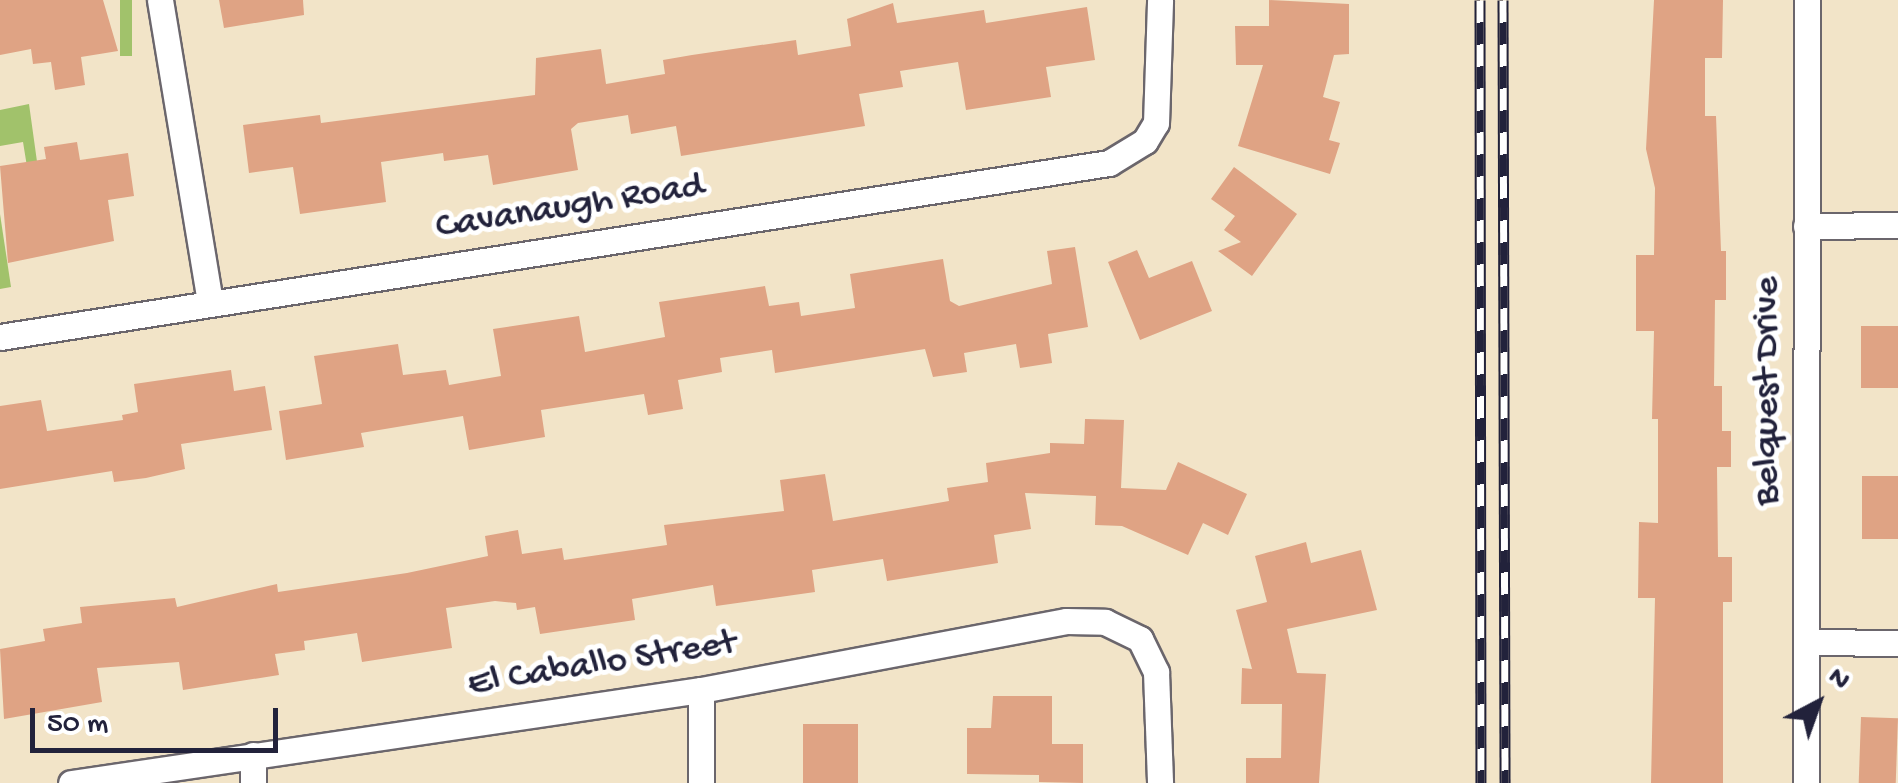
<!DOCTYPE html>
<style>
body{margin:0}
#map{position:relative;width:1898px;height:783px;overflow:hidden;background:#f2e4c8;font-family:"Gochi Hand",sans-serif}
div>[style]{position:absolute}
.green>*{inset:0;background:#a1c26b;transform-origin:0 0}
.building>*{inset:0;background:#dfa384;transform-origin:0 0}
.roads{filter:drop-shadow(2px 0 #6b666c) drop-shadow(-2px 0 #6b666c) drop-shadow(0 2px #6b666c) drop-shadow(0 -2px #6b666c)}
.street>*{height:25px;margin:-12.5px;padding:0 12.5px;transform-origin:12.5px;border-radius:12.5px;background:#fff}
.rail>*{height:11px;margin-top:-5.5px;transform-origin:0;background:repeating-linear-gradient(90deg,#fff 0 22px,#22223b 0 44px);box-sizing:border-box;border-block:2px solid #22223b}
span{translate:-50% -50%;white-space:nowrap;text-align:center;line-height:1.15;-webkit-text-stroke:10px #fff;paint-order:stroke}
.street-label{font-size:38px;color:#22223b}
.north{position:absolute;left:1768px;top:653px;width:100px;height:100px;-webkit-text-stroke:8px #fff;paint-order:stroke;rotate:41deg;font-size:28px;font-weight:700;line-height:40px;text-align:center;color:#22223b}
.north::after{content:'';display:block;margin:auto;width:35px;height:45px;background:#22223b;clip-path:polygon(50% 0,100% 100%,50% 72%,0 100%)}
.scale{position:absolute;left:30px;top:708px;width:248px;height:45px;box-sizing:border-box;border:5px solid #22223b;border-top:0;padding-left:12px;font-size:30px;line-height:35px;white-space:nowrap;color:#22223b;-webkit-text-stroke:8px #fff;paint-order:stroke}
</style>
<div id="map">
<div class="green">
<i style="left:120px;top:0;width:12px;height:56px"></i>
<i style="clip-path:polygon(29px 104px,44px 212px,35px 216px,23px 142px,0 146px,0 110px)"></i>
<i style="clip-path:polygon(0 214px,11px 287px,0 289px)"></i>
</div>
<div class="building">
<i style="clip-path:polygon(0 0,103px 0,118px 51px,81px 57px,85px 85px,55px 90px,51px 62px,33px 64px,31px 49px,0 55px)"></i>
<i style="clip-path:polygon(219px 0,303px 0,304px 15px,224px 28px)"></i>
<i style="clip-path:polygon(1269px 0,1349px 4px,1349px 54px,1334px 55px,1323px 97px,1340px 102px,1329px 140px,1340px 143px,1330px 174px,1238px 146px,1263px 65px,1236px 65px,1235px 26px,1269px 26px)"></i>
<i style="clip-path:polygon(1654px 0,1723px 0,1722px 58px,1705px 58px,1705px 116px,1716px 116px,1721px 251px,1726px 251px,1726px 300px,1715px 300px,1714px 386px,1722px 386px,1722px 431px,1731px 431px,1731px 467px,1717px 467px,1718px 557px,1732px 557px,1732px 602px,1723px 602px,1723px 783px,1651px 783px,1655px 598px,1638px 598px,1639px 522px,1658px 523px,1658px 419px,1652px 419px,1654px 331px,1636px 331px,1636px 255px,1654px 255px,1655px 188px,1646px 149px)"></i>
<i style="clip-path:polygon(893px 3px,897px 23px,984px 10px,986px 23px,1087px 7px,1095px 60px,1046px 67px,1051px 97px,966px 110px,958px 62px,900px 71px,903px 87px,859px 94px,865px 126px,681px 156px,676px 126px,631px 134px,628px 115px,578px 123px,571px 129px,578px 170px,493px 185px,488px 155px,444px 161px,443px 153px,381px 162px,386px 202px,300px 214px,293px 167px,249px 173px,243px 125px,320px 115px,321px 123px,535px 95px,536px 58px,601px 49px,606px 84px,665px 74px,663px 60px,692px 55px,796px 40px,798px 55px,851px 46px,847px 19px)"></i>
<i style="clip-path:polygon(77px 142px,80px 160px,128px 153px,134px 196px,108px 200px,114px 241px,8px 263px,0 166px,46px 159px,44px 147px)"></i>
<i style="clip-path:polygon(1234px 167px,1297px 214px,1252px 276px,1218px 251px,1241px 242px,1224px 230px,1235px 216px,1211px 199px)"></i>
<i style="clip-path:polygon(1075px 247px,1088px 327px,1048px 334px,1052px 363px,1020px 368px,1016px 344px,964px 353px,967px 372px,933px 377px,925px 349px,775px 373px,772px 350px,720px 358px,722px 372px,678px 380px,683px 409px,648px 415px,644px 394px,541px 410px,545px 437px,469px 450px,463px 416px,361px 433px,364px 447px,286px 460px,279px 411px,322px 404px,314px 356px,398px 344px,403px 375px,446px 370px,449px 385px,501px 376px,493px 329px,579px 316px,585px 352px,665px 337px,659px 302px,765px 286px,769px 306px,799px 302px,801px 316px,855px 308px,850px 274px,943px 259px,950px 301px,959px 306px,1052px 284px,1047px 251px)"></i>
<i style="clip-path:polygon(1137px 250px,1149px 278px,1192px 261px,1212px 311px,1140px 340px,1108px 262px)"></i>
<i style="left:1861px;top:326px;width:37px;height:62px"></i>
<i style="clip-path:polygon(231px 370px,234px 391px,265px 386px,272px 430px,181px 444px,185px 469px,146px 478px,114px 482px,112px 471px,0 489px,0 406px,41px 400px,47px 431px,123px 420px,122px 415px,138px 412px,134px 384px)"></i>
<i style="clip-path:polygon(1085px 419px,1124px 420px,1121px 488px,1166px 490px,1178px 462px,1247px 494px,1228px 535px,1203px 523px,1188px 555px,1122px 526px,1095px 525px,1096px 496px,1025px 493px,1031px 529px,994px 535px,998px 563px,887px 581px,883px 559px,812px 570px,815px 592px,716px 606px,713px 585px,632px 599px,635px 620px,540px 634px,535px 607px,517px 610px,516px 603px,495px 601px,446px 608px,452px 648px,362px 662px,357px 633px,304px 641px,305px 650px,275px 654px,279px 675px,183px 690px,179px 662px,97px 668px,102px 702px,4px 719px,0 649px,45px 641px,43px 629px,82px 623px,80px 607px,175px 598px,177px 607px,277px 584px,278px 592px,407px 573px,488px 556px,485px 536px,518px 530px,522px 554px,562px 548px,564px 560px,667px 545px,664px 525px,784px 511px,780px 480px,825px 474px,833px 521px,949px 501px,947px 488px,988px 482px,986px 463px,1050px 453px,1050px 443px,1084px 444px)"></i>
<i style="left:1862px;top:476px;width:36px;height:63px"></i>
<i style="clip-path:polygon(1306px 542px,1311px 563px,1361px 550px,1377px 610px,1287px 629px,1297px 673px,1326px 674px,1319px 783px,1246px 783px,1246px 758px,1281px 758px,1282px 704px,1241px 704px,1242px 668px,1252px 669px,1236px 610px,1267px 602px,1255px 556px)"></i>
<i style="clip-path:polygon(993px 696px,1052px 696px,1052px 744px,1083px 744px,1083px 783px,1039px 782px,1039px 775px,967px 774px,967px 728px,991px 728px)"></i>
<i style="left:1861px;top:717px;width:37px;height:66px;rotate:2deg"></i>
<i style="left:803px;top:724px;width:55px;height:59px"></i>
</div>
<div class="roads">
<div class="street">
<i style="left:160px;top:0;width:306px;rotate:80.6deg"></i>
<i style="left:1806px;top:226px;width:92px;rotate:-0.6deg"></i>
<i style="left:0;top:337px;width:1123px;rotate:-8.92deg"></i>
<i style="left:1109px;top:163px;width:42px;rotate:-31.4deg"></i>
<i style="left:1145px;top:141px;width:21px;rotate:-59deg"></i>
<i style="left:1156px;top:123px;width:123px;rotate:-88.1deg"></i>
<i style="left:1806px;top:642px;width:92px;rotate:0.6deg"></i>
<i style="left:701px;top:690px;width:93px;rotate:90deg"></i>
<i style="left:71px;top:783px;width:637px;rotate:-8.4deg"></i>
<i style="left:701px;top:690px;width:371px;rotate:-10.7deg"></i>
<i style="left:1066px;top:621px;width:39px;rotate:1deg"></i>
<i style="left:1105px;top:622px;width:39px;rotate:26deg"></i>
<i style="left:1140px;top:639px;width:37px;rotate:64deg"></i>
<i style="left:1156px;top:672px;width:111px;rotate:87.9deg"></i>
<i style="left:253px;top:783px;width:28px;rotate:-90deg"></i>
<i style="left:1806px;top:783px;width:783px;rotate:-89.93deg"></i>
</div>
</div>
<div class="rail">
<i style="left:1480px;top:0;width:783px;rotate:89.93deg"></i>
<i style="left:1503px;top:0;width:783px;rotate:89.85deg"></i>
</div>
<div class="street-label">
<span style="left:570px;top:208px;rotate:-9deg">Cavanaugh Road</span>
<span style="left:1769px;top:391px;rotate:-90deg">Belquest Drive</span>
<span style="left:602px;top:665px;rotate:-9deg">El Caballo Street</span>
</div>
<div class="north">N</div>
<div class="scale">50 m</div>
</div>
